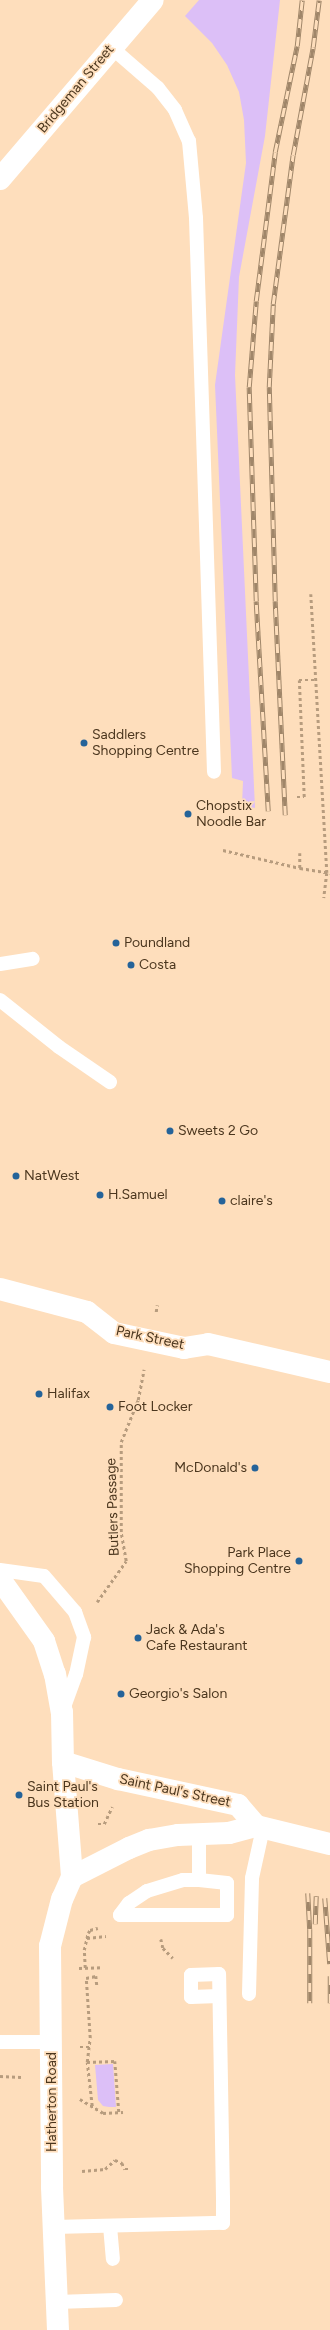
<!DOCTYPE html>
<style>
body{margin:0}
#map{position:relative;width:330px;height:2330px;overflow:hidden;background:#fedebc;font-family:Figtree,sans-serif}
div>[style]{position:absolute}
.green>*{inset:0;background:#dcbff7}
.path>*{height:2.5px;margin-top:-1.25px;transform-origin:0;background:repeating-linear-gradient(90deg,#b79c7e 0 3px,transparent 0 6px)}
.lane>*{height:14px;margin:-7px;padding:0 7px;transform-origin:7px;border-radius:7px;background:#fff}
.street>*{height:22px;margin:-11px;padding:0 11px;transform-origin:11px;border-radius:11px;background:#fff}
.secondary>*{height:22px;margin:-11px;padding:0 11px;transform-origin:11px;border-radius:11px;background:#fff}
.rail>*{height:4.5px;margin-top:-2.25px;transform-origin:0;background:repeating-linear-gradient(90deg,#fedebc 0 9px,#a08669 0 18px);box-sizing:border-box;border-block:1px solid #a08669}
.dots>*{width:11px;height:11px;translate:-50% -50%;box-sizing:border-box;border:2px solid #fedebc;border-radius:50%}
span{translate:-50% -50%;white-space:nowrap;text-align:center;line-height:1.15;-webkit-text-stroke:3.5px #fedebc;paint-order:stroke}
.street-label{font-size:14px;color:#4b361e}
.poi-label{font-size:14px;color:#4b361e}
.left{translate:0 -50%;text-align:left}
.right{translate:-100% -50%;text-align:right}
</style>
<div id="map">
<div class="green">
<i style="clip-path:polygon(199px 0,280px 0,265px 136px,239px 277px,235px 375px,255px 808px,242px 805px,243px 781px,232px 778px,215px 385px,246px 163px,244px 120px,239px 92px,227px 65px,212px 43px,185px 16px)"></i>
<i style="clip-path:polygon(113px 2064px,116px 2107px,109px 2107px,103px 2106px,98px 2100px,95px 2065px)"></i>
</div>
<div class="path">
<i style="left:311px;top:594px;width:279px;rotate:86.7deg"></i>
<i style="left:327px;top:873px;width:25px;rotate:97deg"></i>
<i style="left:297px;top:797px;width:7px"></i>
<i style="left:304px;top:797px;width:117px;rotate:-92.4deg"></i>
<i style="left:299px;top:680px;width:17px"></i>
<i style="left:223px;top:850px;width:79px;rotate:13.2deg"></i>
<i style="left:300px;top:853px;width:15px;rotate:90deg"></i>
<i style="left:300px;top:868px;width:30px;rotate:9deg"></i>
<i style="left:156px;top:1312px;width:7px;rotate:-82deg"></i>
<i style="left:97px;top:1602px;width:50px;rotate:-54.7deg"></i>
<i style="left:126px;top:1561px;width:29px;rotate:-100deg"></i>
<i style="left:121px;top:1532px;width:90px;rotate:-90deg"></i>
<i style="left:121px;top:1442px;width:45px;rotate:-68deg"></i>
<i style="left:138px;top:1400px;width:31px;rotate:-79deg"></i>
<i style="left:98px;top:1824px;width:6px"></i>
<i style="left:104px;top:1824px;width:19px;rotate:-65deg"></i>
<i style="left:87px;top:1938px;width:19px;rotate:-6deg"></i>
<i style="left:161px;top:1939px;width:9px;rotate:77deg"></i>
<i style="left:163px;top:1948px;width:14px;rotate:45deg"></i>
<i style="left:79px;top:1968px;width:24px;rotate:-2deg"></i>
<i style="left:85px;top:1968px;width:18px;rotate:-93deg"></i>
<i style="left:84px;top:1950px;width:17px;rotate:-77deg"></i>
<i style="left:88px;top:1933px;width:4px;rotate:-56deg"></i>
<i style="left:90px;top:1930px;width:8px;rotate:-14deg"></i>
<i style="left:80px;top:2047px;width:9px"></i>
<i style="left:87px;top:2062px;width:24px;rotate:-83deg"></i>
<i style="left:90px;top:2038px;width:60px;rotate:-93.8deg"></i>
<i style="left:86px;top:1978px;width:10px;rotate:-11deg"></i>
<i style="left:96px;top:1976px;width:9px;rotate:84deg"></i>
<i style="left:0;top:2076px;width:21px;rotate:3deg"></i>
<i style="left:80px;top:2099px;width:27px;rotate:31deg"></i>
<i style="left:103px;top:2113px;width:20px;rotate:-3deg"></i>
<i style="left:92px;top:2106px;width:44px;rotate:-96.5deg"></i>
<i style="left:87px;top:2062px;width:28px;rotate:-2deg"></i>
<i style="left:115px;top:2061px;width:51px;rotate:85.5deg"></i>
<i style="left:82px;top:2171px;width:23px;rotate:-5deg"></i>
<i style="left:105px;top:2169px;width:13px;rotate:-42deg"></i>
<i style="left:115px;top:2160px;width:8px;rotate:23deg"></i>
<i style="left:122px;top:2163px;width:7px;rotate:63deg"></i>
<i style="left:125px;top:2169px;width:3px"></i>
</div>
<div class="lane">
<i style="left:112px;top:48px;width:61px;rotate:41deg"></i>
<i style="left:158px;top:88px;width:28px;rotate:52deg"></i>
<i style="left:175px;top:110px;width:34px;rotate:66deg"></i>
<i style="left:189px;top:141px;width:77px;rotate:84.8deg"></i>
<i style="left:196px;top:218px;width:554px;rotate:88.14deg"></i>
<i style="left:0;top:964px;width:33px;rotate:-9deg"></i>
<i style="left:0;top:1000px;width:75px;rotate:38.5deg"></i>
<i style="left:59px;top:1047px;width:62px;rotate:34.5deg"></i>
<i style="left:0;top:1570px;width:44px;rotate:7.8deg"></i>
<i style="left:44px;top:1576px;width:48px;rotate:49.3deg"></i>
<i style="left:75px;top:1612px;width:27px;rotate:70deg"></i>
<i style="left:84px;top:1637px;width:38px;rotate:102deg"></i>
<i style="left:76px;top:1674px;width:37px;rotate:110deg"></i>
<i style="left:199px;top:1880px;width:16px;rotate:180deg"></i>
<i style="left:183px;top:1880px;width:38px;rotate:163deg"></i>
<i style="left:147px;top:1891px;width:22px;rotate:146deg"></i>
<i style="left:129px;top:1903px;width:15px;rotate:127deg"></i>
<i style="left:120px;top:1915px;width:107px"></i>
<i style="left:227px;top:1915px;width:32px;rotate:-90deg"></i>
<i style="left:227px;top:1883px;width:28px;rotate:-174deg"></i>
<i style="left:199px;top:1880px;width:46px;rotate:-90deg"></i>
<i style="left:249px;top:1994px;width:116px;rotate:-88.5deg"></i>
<i style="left:252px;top:1878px;width:51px;rotate:-77.6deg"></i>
<i style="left:0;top:2042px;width:52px"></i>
<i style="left:110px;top:2226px;width:33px;rotate:85deg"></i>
<i style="left:54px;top:2227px;width:169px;rotate:-1.4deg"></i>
<i style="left:223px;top:2223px;width:25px;rotate:-90deg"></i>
<i style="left:223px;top:2198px;width:224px;rotate:-91deg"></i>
<i style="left:219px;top:1974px;width:28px;rotate:178deg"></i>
<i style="left:191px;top:1975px;width:22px;rotate:90deg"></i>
<i style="left:191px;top:1997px;width:28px;rotate:-2deg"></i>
<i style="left:57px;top:2302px;width:59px;rotate:-1.9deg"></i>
</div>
<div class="street">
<i style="left:0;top:1289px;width:90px;rotate:14.8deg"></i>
<i style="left:87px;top:1312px;width:34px;rotate:38deg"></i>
<i style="left:114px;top:1333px;width:72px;rotate:12.1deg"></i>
<i style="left:184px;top:1348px;width:24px;rotate:-9deg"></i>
<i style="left:208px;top:1344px;width:125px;rotate:12.9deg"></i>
</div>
<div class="secondary">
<i style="left:0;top:179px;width:235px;rotate:-49.5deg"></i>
<i style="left:0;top:1579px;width:76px;rotate:54.6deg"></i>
<i style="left:44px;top:1641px;width:35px;rotate:72deg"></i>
<i style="left:55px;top:1674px;width:39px;rotate:80deg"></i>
<i style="left:62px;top:1712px;width:50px;rotate:88.9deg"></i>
<i style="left:63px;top:1762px;width:115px;rotate:85.5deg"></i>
<i style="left:72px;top:1877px;width:24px;rotate:114deg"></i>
<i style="left:62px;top:1899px;width:49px;rotate:104.3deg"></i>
<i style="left:50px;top:1946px;width:241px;rotate:89.5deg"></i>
<i style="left:52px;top:2187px;width:143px;rotate:87.6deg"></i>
<i style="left:63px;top:1762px;width:58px;rotate:17.2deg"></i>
<i style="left:118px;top:1779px;width:123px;rotate:12.2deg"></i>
<i style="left:238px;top:1805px;width:28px;rotate:49deg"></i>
<i style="left:72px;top:1877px;width:64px;rotate:-27deg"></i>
<i style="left:129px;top:1848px;width:22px;rotate:-22deg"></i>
<i style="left:149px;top:1840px;width:29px;rotate:-10deg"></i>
<i style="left:178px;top:1835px;width:51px;rotate:-2.2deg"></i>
<i style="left:229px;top:1833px;width:28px;rotate:-15deg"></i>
<i style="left:256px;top:1826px;width:76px;rotate:13.7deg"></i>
</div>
<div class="rail">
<i style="left:268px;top:811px;width:210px;rotate:-93.3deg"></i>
<i style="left:256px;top:601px;width:214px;rotate:-91.9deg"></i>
<i style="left:249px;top:387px;width:86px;rotate:-85.3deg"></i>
<i style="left:256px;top:301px;width:150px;rotate:-82.7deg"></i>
<i style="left:275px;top:152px;width:108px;rotate:-78.3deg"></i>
<i style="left:297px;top:46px;width:46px;rotate:-83.8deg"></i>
<i style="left:285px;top:815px;width:214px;rotate:-92.7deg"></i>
<i style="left:275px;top:601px;width:214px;rotate:-91.6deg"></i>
<i style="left:269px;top:387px;width:83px;rotate:-87.2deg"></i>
<i style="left:273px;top:304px;width:150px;rotate:-82.4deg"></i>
<i style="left:293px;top:155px;width:110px;rotate:-79.5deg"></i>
<i style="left:313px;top:47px;width:47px;rotate:-82.7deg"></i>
<i style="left:308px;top:1893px;width:36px;rotate:87deg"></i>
<i style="left:310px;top:1929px;width:74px;rotate:90deg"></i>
<i style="left:325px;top:1898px;width:66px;rotate:85.7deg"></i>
<i style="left:315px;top:1924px;width:28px;rotate:-88deg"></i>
<i style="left:330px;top:2003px;width:27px;rotate:-90deg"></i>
</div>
<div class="dots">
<i style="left:84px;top:743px;background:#256399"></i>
<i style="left:188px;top:814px;background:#256399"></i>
<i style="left:116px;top:943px;background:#256399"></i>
<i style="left:131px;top:965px;background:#256399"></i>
<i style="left:170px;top:1131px;background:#256399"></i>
<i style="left:16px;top:1176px;background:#256399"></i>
<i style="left:100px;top:1195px;background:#256399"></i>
<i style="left:222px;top:1201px;background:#256399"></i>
<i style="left:39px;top:1394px;background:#256399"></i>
<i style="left:110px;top:1407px;background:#256399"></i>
<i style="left:255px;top:1468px;background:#256399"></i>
<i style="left:299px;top:1561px;background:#256399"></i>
<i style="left:138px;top:1638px;background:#256399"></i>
<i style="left:121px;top:1694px;background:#256399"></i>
<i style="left:19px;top:1795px;background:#256399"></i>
</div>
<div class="street-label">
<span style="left:76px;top:89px;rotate:-50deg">Bridgeman Street</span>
<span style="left:150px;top:1338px;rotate:12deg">Park Street</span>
<span style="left:113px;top:1507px;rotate:-92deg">Butlers Passage</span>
<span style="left:175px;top:1791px;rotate:12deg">Saint Paul's Street</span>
<span style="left:52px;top:2102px;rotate:-90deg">Hatherton Road</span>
</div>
<div class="poi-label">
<span class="left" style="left:92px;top:743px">Saddlers<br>Shopping Centre</span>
<span class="left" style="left:196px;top:814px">Chopstix<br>Noodle Bar</span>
<span class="left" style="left:124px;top:943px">Poundland</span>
<span class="left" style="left:139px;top:965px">Costa</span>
<span class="left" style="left:178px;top:1131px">Sweets 2 Go</span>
<span class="left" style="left:24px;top:1176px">NatWest</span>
<span class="left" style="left:108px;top:1195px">H.Samuel</span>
<span class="left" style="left:230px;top:1201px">claire's</span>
<span class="left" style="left:47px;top:1394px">Halifax</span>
<span class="left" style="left:118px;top:1407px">Foot Locker</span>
<span class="right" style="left:247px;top:1468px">McDonald's</span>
<span class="right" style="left:291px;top:1561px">Park Place<br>Shopping Centre</span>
<span class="left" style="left:146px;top:1638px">Jack &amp; Ada's<br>Cafe Restaurant</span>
<span class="left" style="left:129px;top:1694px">Georgio's Salon</span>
<span class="left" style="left:27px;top:1795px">Saint Paul's<br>Bus Station</span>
</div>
</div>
